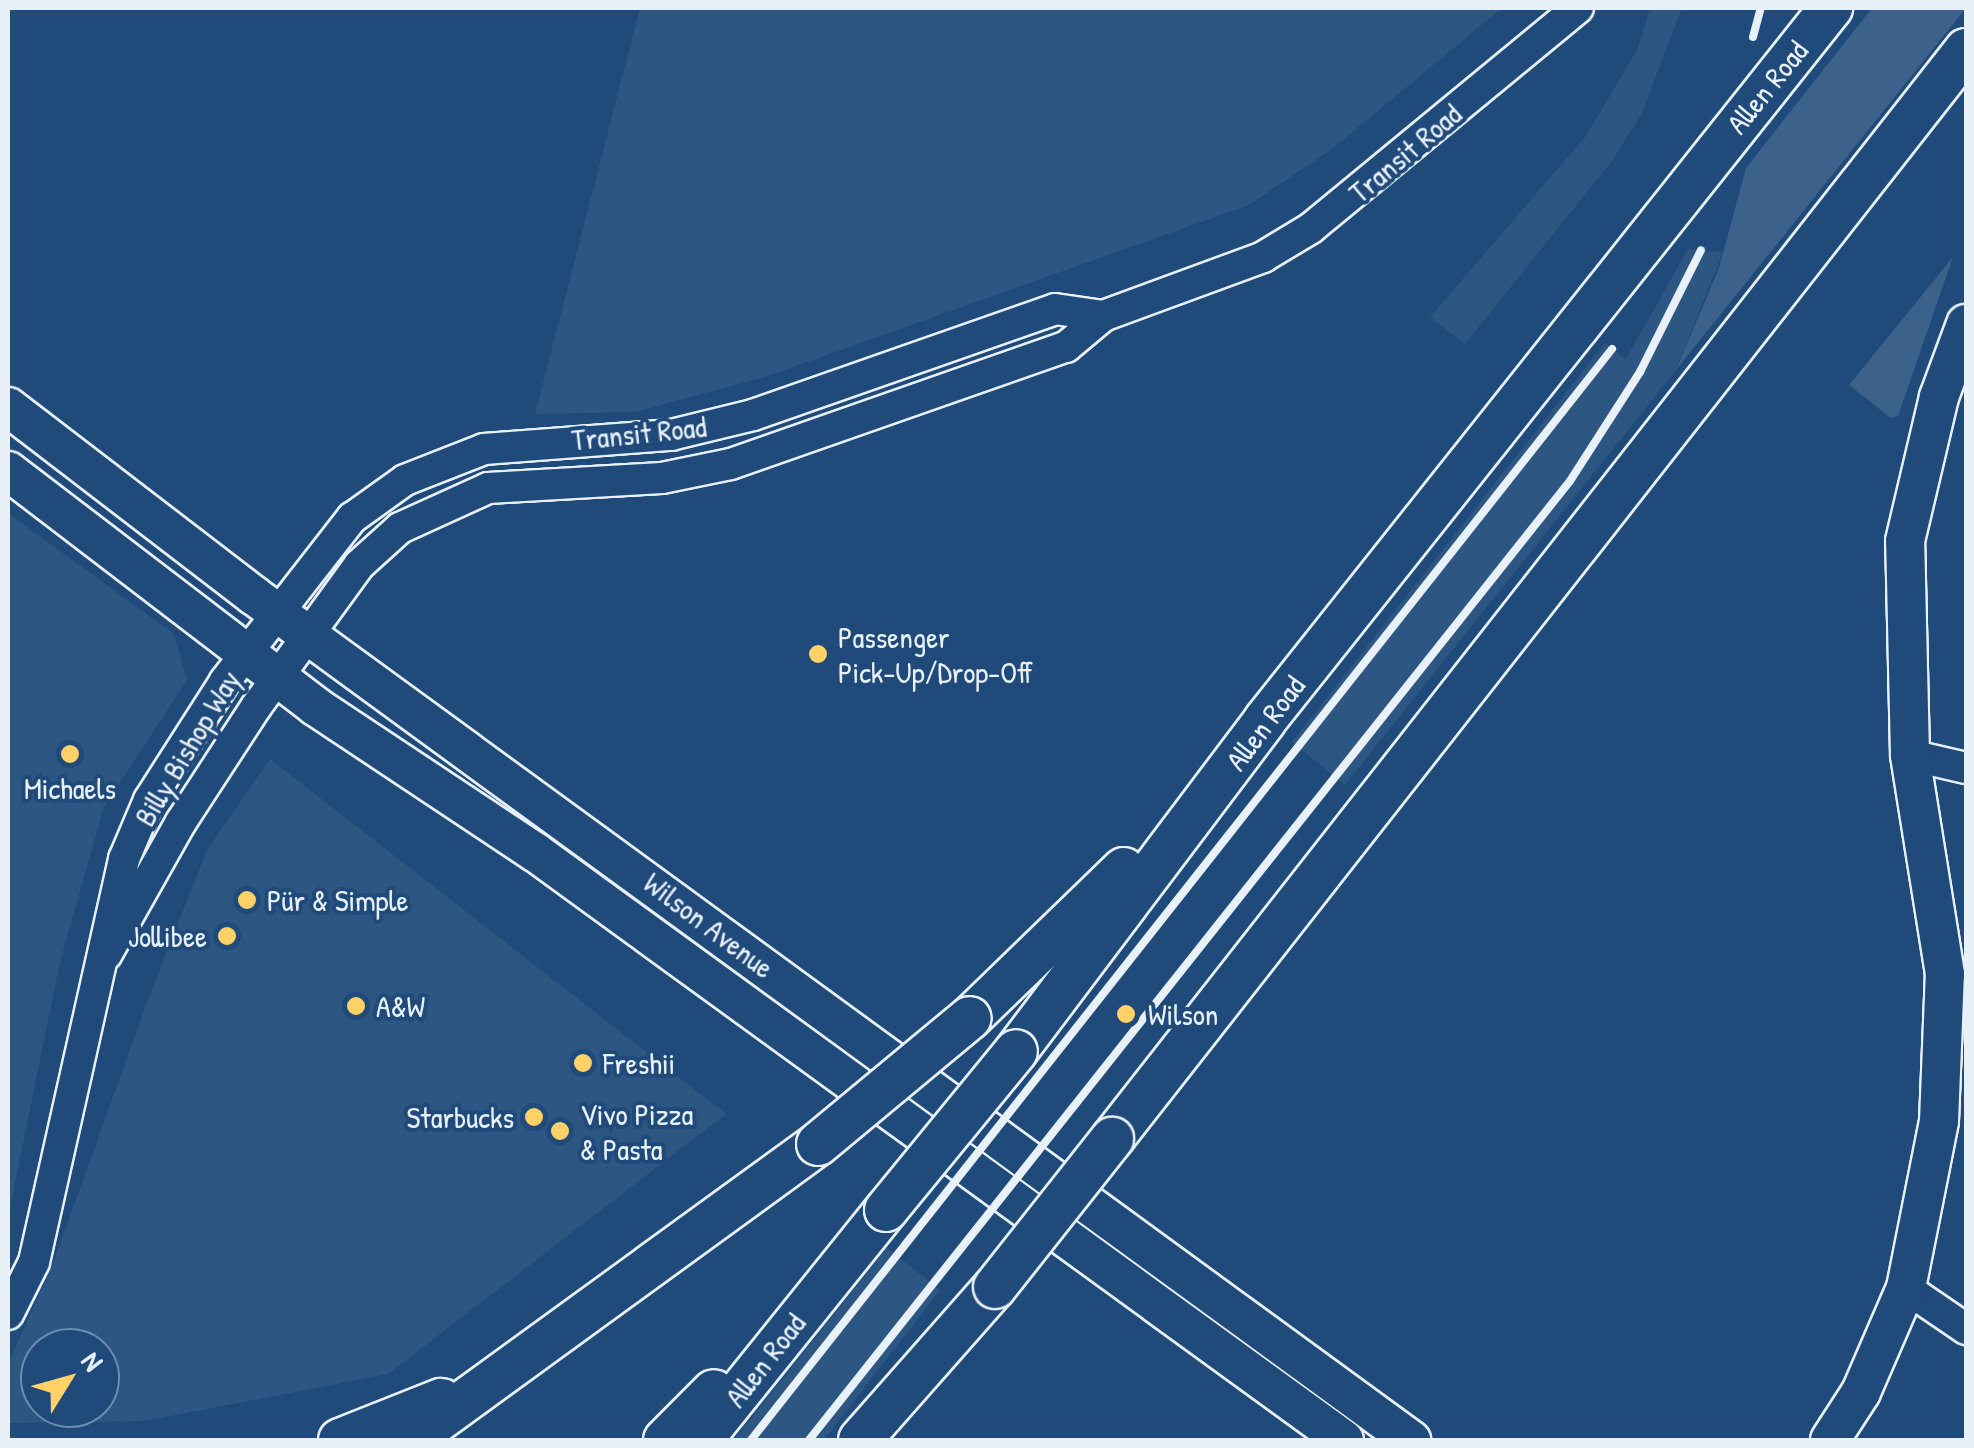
<!DOCTYPE html>
<meta charset="utf-8">
<style>
body{margin:0}
#map{position:relative;width:1974px;height:1448px;overflow:hidden;background:#1f4a7a;font-family:"Patrick Hand",sans-serif}
div>[style]{position:absolute}
.built>*{inset:0;background:#2e5683}
.green>*{inset:0;background:#3c628c}
.roads{filter:drop-shadow(2px 0 #e8f1f8) drop-shadow(-2px 0 #e8f1f8) drop-shadow(0 2px #e8f1f8) drop-shadow(0 -2px #e8f1f8)}
.minor>*{height:30px;margin:-15px;padding:0 15px;transform-origin:15px;border-radius:15px;background:#1f4a7a}
.major>*{height:38px;margin:-19px;padding:0 19px;transform-origin:19px;border-radius:19px;background:#1f4a7a}
.highway>*{height:42px;margin:-21px;padding:0 21px;transform-origin:21px;border-radius:21px;background:#1f4a7a}
.rail>*{height:8px;margin:-4px;padding:0 4px;transform-origin:4px;border-radius:4px;background:#e8f1f8}
.bridges{filter:drop-shadow(2px 0 #e8f1f8) drop-shadow(-2px 0 #e8f1f8) drop-shadow(0 2px #e8f1f8) drop-shadow(0 -2px #e8f1f8)}
.highway-bridge>*{height:42px;margin:-21px;padding:0 21px;transform-origin:21px;border-radius:21px;background:#1f4a7a}
.dots>*{width:28px;height:28px;translate:-50% -50%;box-sizing:border-box;border:5px solid #1f4a7a;border-radius:50%}
span{translate:-50% -50%;white-space:nowrap;text-align:center;line-height:1.15;-webkit-text-stroke:8px #1f4a7a;paint-order:stroke}
.street-label{font-size:30px;color:#e8f1f8}
.poi-label{font-size:30px;color:#e8f1f8}
.left{translate:0 -50%;text-align:left}
.right{translate:-100% -50%;text-align:right}
.frame{position:absolute;inset:0;border:10px solid #e8f1f8;pointer-events:none}
.north{position:absolute;left:20px;top:1328px;width:100px;height:100px;box-sizing:border-box;background:#1f4a7a;border:2px solid #6f8dac;border-radius:50%;rotate:53deg;font-size:28px;font-weight:700;line-height:40px;text-align:center;color:#e8f1f8}
.north::after{content:'';display:block;margin:auto;width:35px;height:45px;background:#ffd166;clip-path:polygon(50% 0,100% 100%,50% 72%,0 100%)}
</style>
<div id="map">
<div class="built">
<i style="clip-path:polygon(640px 8px,1502px 8px,1332px 149px,1249px 205px,765px 377px,635px 412px,535px 414px)"></i>
<i style="clip-path:polygon(1650px 8px,1682px 8px,1641px 115px,1612px 161px,1465px 344px,1430px 317px,1586px 136px,1638px 48px)"></i>
<i style="clip-path:polygon(1688px 249px,1723px 252px,1676px 370px,1345px 785px,1292px 742px,1605px 343px,1626px 359px)"></i>
<i style="clip-path:polygon(8px 513px,174px 634px,187px 680px,104px 807px,60px 962px,8px 1217px)"></i>
<i style="clip-path:polygon(evenodd,270px 759px,726px 1114px,388px 1374px,145px 1421px,8px 1423px,8px 1363px,51px 1269px,153px 986px,207px 850px,270px 759px,100px 1348px,100px 1408px,40px 1408px,40px 1348px,100px 1348px)"></i>
<i style="clip-path:polygon(887px 1248px,940px 1290px,824px 1440px,734px 1440px)"></i>
</div>
<div class="green">
<i style="clip-path:polygon(1872px 8px,1966px 8px,1676px 370px,1719px 268px,1746px 168px)"></i>
<i style="clip-path:polygon(1953px 257px,1898px 416px,1891px 418px,1849px 385px)"></i>
</div>
<div class="roads">
<div class="minor">
<i style="left:1910px;top:755px;width:57px;rotate:13.1deg"></i>
<i style="left:106px;top:955px;width:153px;rotate:-60.6deg"></i>
<i style="left:181px;top:822px;width:137px;rotate:-56.9deg"></i>
<i style="left:256px;top:707px;width:175px;rotate:-54deg"></i>
<i style="left:359px;top:565px;width:55px;rotate:-42.1deg"></i>
<i style="left:400px;top:528px;width:97px;rotate:-24.4deg"></i>
<i style="left:488px;top:488px;width:174px;rotate:-3.3deg"></i>
<i style="left:662px;top:478px;width:70px;rotate:-11.5deg"></i>
<i style="left:731px;top:464px;width:355px;rotate:-19.3deg"></i>
<i style="left:1066px;top:347px;width:48px;rotate:-40deg"></i>
<i style="left:1103px;top:316px;width:171px;rotate:-20.2deg"></i>
<i style="left:1263px;top:257px;width:56px;rotate:-31.1deg"></i>
<i style="left:1311px;top:228px;width:346px;rotate:-39.5deg"></i>
<i style="left:1906px;top:1288px;width:73px;rotate:34.3deg"></i>
<i style="left:8px;top:1314px;width:58px;rotate:-63.4deg"></i>
<i style="left:34px;top:1262px;width:413px;rotate:-77.4deg"></i>
<i style="left:124px;top:859px;width:64px;rotate:-67deg"></i>
<i style="left:149px;top:800px;width:141px;rotate:-57.4deg"></i>
<i style="left:225px;top:681px;width:207px;rotate:-52.1deg"></i>
<i style="left:352px;top:518px;width:65px;rotate:-35.6deg"></i>
<i style="left:405px;top:480px;width:85px;rotate:-21.4deg"></i>
<i style="left:484px;top:449px;width:188px;rotate:-4.3deg"></i>
<i style="left:671px;top:435px;width:84px;rotate:-13.7deg"></i>
<i style="left:753px;top:415px;width:320px;rotate:-19.3deg"></i>
<i style="left:1055px;top:309px;width:49px;rotate:8.3deg"></i>
</div>
<div class="major">
<i style="left:8px;top:407px;width:309px;rotate:37.5deg"></i>
<i style="left:253px;top:595px;width:1434px;rotate:36.12deg"></i>
<i style="left:8px;top:471px;width:387px;rotate:37.4deg"></i>
<i style="left:315px;top:706px;width:264px;rotate:33.6deg"></i>
<i style="left:535px;top:852px;width:1000px;rotate:36.01deg"></i>
<i style="left:1830px;top:1440px;width:57px;rotate:-57.1deg"></i>
<i style="left:1861px;top:1392px;width:113px;rotate:-66.6deg"></i>
<i style="left:1906px;top:1288px;width:170px;rotate:-78.8deg"></i>
<i style="left:1939px;top:1121px;width:147px;rotate:-87.7deg"></i>
<i style="left:1945px;top:974px;width:222px;rotate:-99.1deg"></i>
<i style="left:1910px;top:755px;width:214px;rotate:-91.3deg"></i>
<i style="left:1905px;top:541px;width:148px;rotate:-76.7deg"></i>
<i style="left:1939px;top:397px;width:78px;rotate:-69.7deg"></i>
</div>
<div class="highway">
<i style="left:970px;top:1018px;width:214px;rotate:-44.1deg"></i>
<i style="left:1016px;top:1051px;width:414px;rotate:-53deg"></i>
<i style="left:1265px;top:720px;width:910px;rotate:-51.52deg"></i>
<i style="left:1112px;top:1139px;width:1384px;rotate:-51.9deg"></i>
<i style="left:340px;top:1440px;width:109px;rotate:-21.6deg"></i>
<i style="left:411px;top:1440px;width:503px;rotate:-36.03deg"></i>
<i style="left:665px;top:1440px;width:69px;rotate:-45deg"></i>
<i style="left:701px;top:1440px;width:295px;rotate:-51.2deg"></i>
<i style="left:860px;top:1440px;width:204px;rotate:-48.6deg"></i>
</div>
</div>
<div class="rail">
<i style="left:1753px;top:37px;width:30px;rotate:-75deg"></i>
<i style="left:751px;top:1440px;width:1390px;rotate:-51.72deg"></i>
<i style="left:809px;top:1440px;width:1224px;rotate:-51.57deg"></i>
<i style="left:1570px;top:481px;width:130px;rotate:-57.3deg"></i>
<i style="left:1640px;top:372px;width:136px;rotate:-63.4deg"></i>
</div>
<div class="bridges">
<div class="highway-bridge">
<i style="left:818px;top:1144px;width:197px;rotate:-39.7deg"></i>
<i style="left:886px;top:1210px;width:205px;rotate:-50.7deg"></i>
<i style="left:995px;top:1287px;width:189px;rotate:-51.7deg"></i>
</div>
</div>
<div class="dots">
<i style="left:818px;top:654px;background:#ffd166"></i>
<i style="left:70px;top:754px;background:#ffd166"></i>
<i style="left:247px;top:900px;background:#ffd166"></i>
<i style="left:227px;top:936px;background:#ffd166"></i>
<i style="left:356px;top:1006px;background:#ffd166"></i>
<i style="left:1126px;top:1014px;background:#ffd166"></i>
<i style="left:583px;top:1063px;background:#ffd166"></i>
<i style="left:534px;top:1117px;background:#ffd166"></i>
<i style="left:560px;top:1131px;background:#ffd166"></i>
</div>
<div class="street-label">
<span style="left:1767px;top:87px;rotate:-51deg">Allen Road</span>
<span style="left:1405px;top:153px;rotate:-40deg">Transit Road</span>
<span style="left:639px;top:433px;rotate:-6deg">Transit Road</span>
<span style="left:1265px;top:723px;rotate:-53deg">Allen Road</span>
<span style="left:187px;top:748px;rotate:-59deg">Billy Bishop Way</span>
<span style="left:709px;top:925px;rotate:37deg">Wilson Avenue</span>
<span style="left:765px;top:1360px;rotate:-52deg">Allen Road</span>
</div>
<div class="poi-label">
<span class="left" style="left:838px;top:654px">Passenger<br>Pick-Up/Drop-Off</span>
<span style="left:70px;top:788px">Michaels</span>
<span class="left" style="left:267px;top:900px">Pür &amp; Simple</span>
<span class="right" style="left:207px;top:936px">Jollibee</span>
<span class="left" style="left:376px;top:1006px">A&amp;W</span>
<span class="left" style="left:1148px;top:1014px">Wilson</span>
<span class="left" style="left:603px;top:1063px">Freshii</span>
<span class="left" style="left:580px;top:1131px">Vivo Pizza<br>&amp; Pasta</span>
<span class="right" style="left:514px;top:1117px">Starbucks</span>
</div>
<div class="frame"></div>
<div class="north">N</div>
</div>
